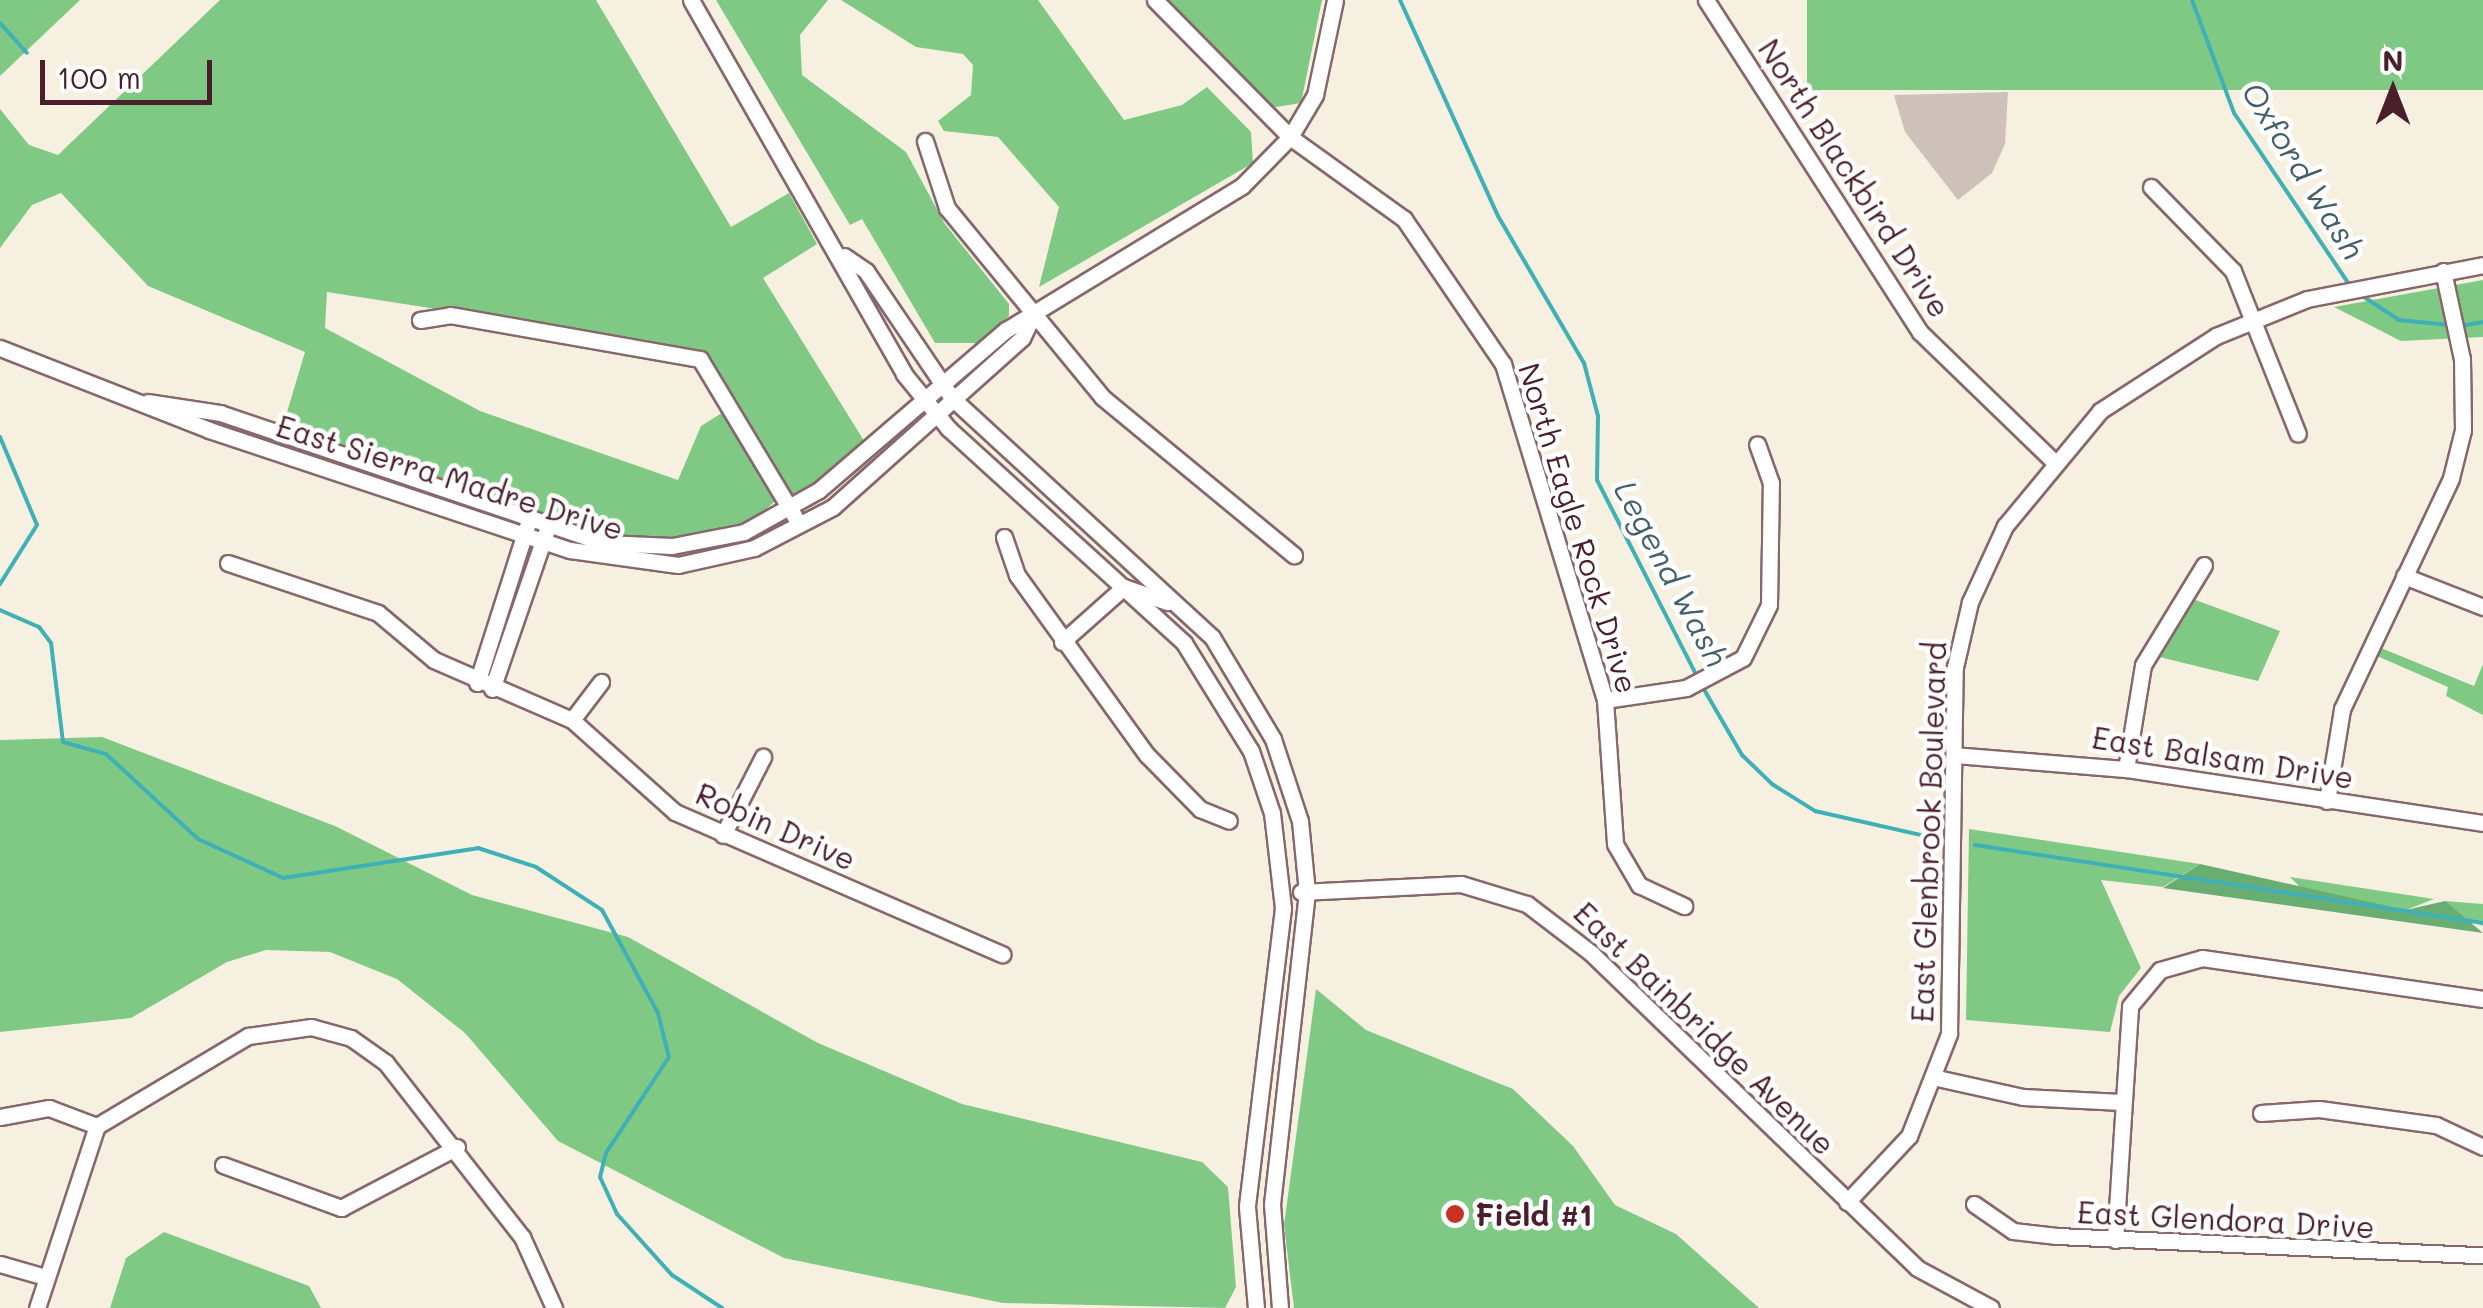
<!DOCTYPE html>
<style>
body{margin:0}
#map{position:relative;width:2483px;height:1308px;overflow:hidden;background:#f6f0e1;font-family:Mali,sans-serif}
div>[style]{position:absolute}
.industrial>*{inset:0;background:#cec1ba}
.green>*{inset:0;background:#80c985;transform-origin:0 0}
.forest>*{inset:0;background:#68ad72}
.stream>*{height:4px;margin:-2px;padding:0 2px;transform-origin:2px;border-radius:2px;background:#3fb0b6}
.roads{filter:drop-shadow(2px 0 #86686b) drop-shadow(-2px 0 #86686b) drop-shadow(0 2px #86686b) drop-shadow(0 -2px #86686b)}
.minor>*{height:15px;margin:-7.5px;padding:0 7.5px;transform-origin:7.5px;border-radius:7.5px;background:#fff}
.dots>*{width:28px;height:28px;translate:-50% -50%;box-sizing:border-box;border:5px solid #fff;border-radius:50%}
span{translate:-50% -50%;white-space:nowrap;text-align:center;line-height:1.15;-webkit-text-stroke:9px #fff;paint-order:stroke}
.street-label{font-size:30px;color:#4a1f2b}
.poi-label{font-size:30px;color:#4a1f2b;font-weight:700}
.left{translate:0 -50%;text-align:left}
.water-label{font-size:32px;color:#45606a;font-style:italic}
.north{position:absolute;left:2343px;top:40px;width:100px;height:100px;-webkit-text-stroke:8px #fff;paint-order:stroke;rotate:0deg;font-size:28px;font-weight:700;line-height:40px;text-align:center;color:#4a1f2b}
.north::after{content:'';display:block;margin:auto;width:35px;height:45px;background:#4a1f2b;clip-path:polygon(50% 0,100% 100%,50% 72%,0 100%)}
.scale{position:absolute;left:40px;top:60px;width:172px;height:45px;box-sizing:border-box;border:5px solid #4a1f2b;border-top:0;padding-left:12px;font-size:30px;line-height:35px;white-space:nowrap;color:#4a1f2b;-webkit-text-stroke:8px #fff;paint-order:stroke}
</style>
<div id="map">
<div class="industrial">
<i style="clip-path:polygon(2008px 92px,2005px 144px,1992px 173px,1958px 200px,1905px 132px,1894px 95px)"></i>
</div>
<div class="green">
<i style="clip-path:polygon(0 0,80px 0,0 76px)"></i>
<i style="clip-path:polygon(220px 0,596px 0,731px 227px,789px 193px,817px 244px,763px 278px,866px 444px,794px 498px,694px 349px,327px 292px,325px 328px,480px 411px,678px 480px,701px 426px,725px 411px,777px 499px,751px 524px,666px 541px,585px 530px,282px 429px,305px 352px,148px 286px,61px 193px,32px 205px,0 248px,0 109px,29px 145px,58px 155px)"></i>
<i style="clip-path:polygon(716px 0,828px 0,800px 35px,802px 75px,906px 152px,945px 224px,1009px 304px,1009px 316px,980px 343px,935px 343px,862px 219px,850px 225px)"></i>
<i style="clip-path:polygon(841px 0,1038px 0,1124px 120px,1182px 105px,1207px 87px,1251px 132px,1253px 163px,1039px 287px,1059px 207px,998px 137px,944px 131px,938px 121px,971px 95px,973px 65px,963px 54px,916px 47px)"></i>
<i style="clip-path:polygon(1165px 0,1322px 0,1301px 103px,1270px 108px)"></i>
<i style="left:1807px;top:0;width:676px;height:90px"></i>
<i style="clip-path:polygon(2483px 280px,2483px 337px,2401px 341px,2334px 307px)"></i>
<i style="clip-path:polygon(2190px 598px,2280px 631px,2258px 681px,2155px 656px)"></i>
<i style="clip-path:polygon(2381px 648px,2474px 686px,2483px 664px,2483px 715px,2446px 696px,2448px 687px,2377px 656px)"></i>
<i style="clip-path:polygon(102px 737px,335px 826px,472px 895px,628px 937px,818px 1043px,962px 1104px,1202px 1162px,1228px 1187px,1236px 1287px,1225px 1308px,1003px 1303px,784px 1258px,558px 1141px,465px 1033px,397px 979px,330px 952px,266px 950px,227px 962px,131px 1018px,0 1032px,0 740px)"></i>
<i style="clip-path:polygon(1969px 829px,2200px 864px,2163px 887px,2101px 880px,2141px 968px,2119px 996px,2110px 1032px,1966px 1020px)"></i>
<i style="clip-path:polygon(2290px 877px,2434px 899px,2406px 910px,2306px 893px)"></i>
<i style="clip-path:polygon(2445px 901px,2483px 904px,2483px 926px,2455px 914px)"></i>
<i style="clip-path:polygon(1316px 989px,1366px 1030px,1513px 1089px,1573px 1146px,1615px 1205px,1676px 1234px,1759px 1308px,1294px 1308px,1284px 1225px)"></i>
<i style="clip-path:polygon(164px 1232px,309px 1286px,321px 1308px,110px 1308px,126px 1258px)"></i>
</div>
<div class="forest">
<i style="clip-path:polygon(2200px 864px,2406px 910px,2445px 901px,2483px 933px,2163px 888px)"></i>
</div>
<div class="stream">
<i style="left:1400px;top:0;width:237px;rotate:65.6deg"></i>
<i style="left:1498px;top:216px;width:170px;rotate:59.7deg"></i>
<i style="left:1584px;top:363px;width:55px;rotate:75.2deg"></i>
<i style="left:1598px;top:416px;width:64px;rotate:90.9deg"></i>
<i style="left:1597px;top:480px;width:222px;rotate:63deg"></i>
<i style="left:2192px;top:0;width:121px;rotate:69.6deg"></i>
<i style="left:2234px;top:113px;width:210px;rotate:56.1deg"></i>
<i style="left:0;top:23px;width:40px;rotate:48deg"></i>
<i style="left:2358px;top:293px;width:49px;rotate:33.4deg"></i>
<i style="left:2399px;top:320px;width:51px;rotate:5.6deg"></i>
<i style="left:2459px;top:326px;width:24px;rotate:-9deg"></i>
<i style="left:0;top:437px;width:95px;rotate:67.2deg"></i>
<i style="left:37px;top:525px;width:70px;rotate:122.1deg"></i>
<i style="left:0;top:610px;width:43px;rotate:23.6deg"></i>
<i style="left:39px;top:627px;width:20px;rotate:53deg"></i>
<i style="left:51px;top:643px;width:100px;rotate:83.1deg"></i>
<i style="left:63px;top:742px;width:45px;rotate:15.6deg"></i>
<i style="left:106px;top:754px;width:125px;rotate:42.7deg"></i>
<i style="left:198px;top:839px;width:94px;rotate:24.6deg"></i>
<i style="left:283px;top:878px;width:197px;rotate:-8.7deg"></i>
<i style="left:478px;top:848px;width:61px;rotate:18.1deg"></i>
<i style="left:536px;top:867px;width:79px;rotate:33.1deg"></i>
<i style="left:602px;top:910px;width:117px;rotate:61.5deg"></i>
<i style="left:658px;top:1013px;width:45px;rotate:76deg"></i>
<i style="left:669px;top:1057px;width:115px;rotate:123.3deg"></i>
<i style="left:606px;top:1153px;width:25px;rotate:104deg"></i>
<i style="left:600px;top:1177px;width:41px;rotate:65.3deg"></i>
<i style="left:617px;top:1214px;width:82px;rotate:48deg"></i>
<i style="left:672px;top:1275px;width:60px;rotate:33.4deg"></i>
<i style="left:1702px;top:686px;width:80px;rotate:59.9deg"></i>
<i style="left:1742px;top:755px;width:42px;rotate:44deg"></i>
<i style="left:1772px;top:784px;width:51px;rotate:32.1deg"></i>
<i style="left:1815px;top:811px;width:117px;rotate:12.8deg"></i>
<i style="left:1975px;top:845px;width:514px;rotate:8.73deg"></i>
</div>
<div class="roads">
<div class="minor">
<i style="left:691px;top:0;width:430px;rotate:60.3deg"></i>
<i style="left:904px;top:374px;width:70px;rotate:50.8deg"></i>
<i style="left:948px;top:428px;width:319px;rotate:42.3deg"></i>
<i style="left:1184px;top:643px;width:127px;rotate:58.2deg"></i>
<i style="left:1251px;top:751px;width:65px;rotate:71.3deg"></i>
<i style="left:1272px;top:813px;width:96px;rotate:83.4deg"></i>
<i style="left:1283px;top:908px;width:301px;rotate:96.9deg"></i>
<i style="left:1247px;top:1207px;width:101px;rotate:84.9deg"></i>
<i style="left:1155px;top:0;width:192px;rotate:45.4deg"></i>
<i style="left:1290px;top:137px;width:140px;rotate:35.7deg"></i>
<i style="left:1404px;top:219px;width:176px;rotate:55.7deg"></i>
<i style="left:1503px;top:364px;width:351px;rotate:73.1deg"></i>
<i style="left:1605px;top:700px;width:144px;rotate:86deg"></i>
<i style="left:1615px;top:844px;width:48px;rotate:59.7deg"></i>
<i style="left:1639px;top:885px;width:50px;rotate:25deg"></i>
<i style="left:1706px;top:0;width:395px;rotate:57.2deg"></i>
<i style="left:1920px;top:332px;width:185px;rotate:44.1deg"></i>
<i style="left:925px;top:141px;width:71px;rotate:71.8deg"></i>
<i style="left:947px;top:208px;width:244px;rotate:50.6deg"></i>
<i style="left:1102px;top:397px;width:249px;rotate:39.5deg"></i>
<i style="left:2151px;top:187px;width:117px;rotate:45.7deg"></i>
<i style="left:2233px;top:271px;width:175px;rotate:68.3deg"></i>
<i style="left:844px;top:256px;width:27px;rotate:34deg"></i>
<i style="left:866px;top:271px;width:153px;rotate:55.9deg"></i>
<i style="left:952px;top:398px;width:353px;rotate:42.6deg"></i>
<i style="left:1212px;top:637px;width:119px;rotate:59.1deg"></i>
<i style="left:1273px;top:739px;width:86px;rotate:71.8deg"></i>
<i style="left:1300px;top:821px;width:71px;rotate:84.4deg"></i>
<i style="left:1307px;top:892px;width:314px;rotate:96.4deg"></i>
<i style="left:1272px;top:1204px;width:104px;rotate:85.6deg"></i>
<i style="left:420px;top:320px;width:30px;rotate:-9deg"></i>
<i style="left:450px;top:315px;width:254px;rotate:10deg"></i>
<i style="left:700px;top:359px;width:184px;rotate:59deg"></i>
<i style="left:0;top:348px;width:225px;rotate:21.4deg"></i>
<i style="left:209px;top:430px;width:380px;rotate:18.4deg"></i>
<i style="left:570px;top:550px;width:109px;rotate:7.9deg"></i>
<i style="left:678px;top:565px;width:78px;rotate:-12.6deg"></i>
<i style="left:754px;top:548px;width:89px;rotate:-27.4deg"></i>
<i style="left:833px;top:507px;width:254px;rotate:-41.8deg"></i>
<i style="left:1022px;top:338px;width:25px;rotate:-64deg"></i>
<i style="left:148px;top:402px;width:73px;rotate:8.7deg"></i>
<i style="left:220px;top:413px;width:406px;rotate:18.7deg"></i>
<i style="left:605px;top:543px;width:67px;rotate:2.6deg"></i>
<i style="left:672px;top:546px;width:73px;rotate:-11deg"></i>
<i style="left:744px;top:532px;width:86px;rotate:-29.2deg"></i>
<i style="left:819px;top:490px;width:246px;rotate:-40.6deg"></i>
<i style="left:1006px;top:330px;width:276px;rotate:-31.4deg"></i>
<i style="left:1242px;top:186px;width:69px;rotate:-45.6deg"></i>
<i style="left:1290px;top:137px;width:49px;rotate:-59.2deg"></i>
<i style="left:1315px;top:95px;width:97px;rotate:-78.1deg"></i>
<i style="left:1004px;top:537px;width:40px;rotate:71.1deg"></i>
<i style="left:1017px;top:575px;width:222px;rotate:54.2deg"></i>
<i style="left:1147px;top:755px;width:76px;rotate:45.5deg"></i>
<i style="left:1200px;top:809px;width:31px;rotate:22deg"></i>
<i style="left:228px;top:563px;width:158px;rotate:18.4deg"></i>
<i style="left:378px;top:613px;width:73px;rotate:40deg"></i>
<i style="left:434px;top:660px;width:150px;rotate:23.5deg"></i>
<i style="left:572px;top:720px;width:138px;rotate:41.8deg"></i>
<i style="left:675px;top:812px;width:357px;rotate:23.5deg"></i>
<i style="left:2404px;top:576px;width:85px;rotate:21.4deg"></i>
<i style="left:1062px;top:642px;width:83px;rotate:-41.6deg"></i>
<i style="left:1124px;top:587px;width:46px;rotate:19.2deg"></i>
<i style="left:477px;top:683px;width:165px;rotate:-72.3deg"></i>
<i style="left:492px;top:689px;width:166px;rotate:-71deg"></i>
<i style="left:1605px;top:700px;width:82px;rotate:-8.4deg"></i>
<i style="left:1686px;top:688px;width:64px;rotate:-27.8deg"></i>
<i style="left:1743px;top:658px;width:59px;rotate:-63.9deg"></i>
<i style="left:1769px;top:605px;width:122px;rotate:-89.1deg"></i>
<i style="left:1771px;top:483px;width:41px;rotate:-109.7deg"></i>
<i style="left:572px;top:720px;width:48px;rotate:-52.7deg"></i>
<i style="left:1954px;top:755px;width:173px;rotate:4.7deg"></i>
<i style="left:2126px;top:769px;width:361px;rotate:8.6deg"></i>
<i style="left:2126px;top:769px;width:105px;rotate:-80.7deg"></i>
<i style="left:2143px;top:665px;width:117px;rotate:-58.6deg"></i>
<i style="left:2327px;top:801px;width:93px;rotate:-80.7deg"></i>
<i style="left:2342px;top:709px;width:255px;rotate:-64.7deg"></i>
<i style="left:2451px;top:478px;width:49px;rotate:-76deg"></i>
<i style="left:2463px;top:430px;width:71px;rotate:-90.8deg"></i>
<i style="left:2462px;top:359px;width:90px;rotate:-102.2deg"></i>
<i style="left:723px;top:835px;width:88px;rotate:-62.9deg"></i>
<i style="left:1301px;top:892px;width:160px;rotate:-2.9deg"></i>
<i style="left:1461px;top:884px;width:69px;rotate:16.9deg"></i>
<i style="left:1527px;top:904px;width:81px;rotate:37.4deg"></i>
<i style="left:1591px;top:953px;width:453px;rotate:44deg"></i>
<i style="left:1917px;top:1268px;width:84px;rotate:28.4deg"></i>
<i style="left:1937px;top:1078px;width:88px;rotate:12.5deg"></i>
<i style="left:2023px;top:1097px;width:98px;rotate:2.9deg"></i>
<i style="left:2261px;top:1113px;width:58px;rotate:-3.9deg"></i>
<i style="left:2319px;top:1109px;width:118px;rotate:7.8deg"></i>
<i style="left:2436px;top:1125px;width:52px;rotate:25.1deg"></i>
<i style="left:0;top:1117px;width:50px;rotate:-10.4deg"></i>
<i style="left:49px;top:1108px;width:51px;rotate:20.6deg"></i>
<i style="left:223px;top:1165px;width:126px;rotate:20deg"></i>
<i style="left:341px;top:1208px;width:131px;rotate:-27.7deg"></i>
<i style="left:1847px;top:1202px;width:91px;rotate:-46.8deg"></i>
<i style="left:1909px;top:1136px;width:110px;rotate:-68.6deg"></i>
<i style="left:1949px;top:1034px;width:367px;rotate:-89.1deg"></i>
<i style="left:1955px;top:667px;width:67px;rotate:-77deg"></i>
<i style="left:1970px;top:602px;width:84px;rotate:-65.3deg"></i>
<i style="left:2005px;top:526px;width:149px;rotate:-50.4deg"></i>
<i style="left:2100px;top:411px;width:138px;rotate:-32.9deg"></i>
<i style="left:2216px;top:336px;width:98px;rotate:-22.1deg"></i>
<i style="left:2307px;top:299px;width:179px;rotate:-10.9deg"></i>
<i style="left:1974px;top:1204px;width:47px;rotate:34.7deg"></i>
<i style="left:2013px;top:1231px;width:44px;rotate:6.5deg"></i>
<i style="left:2057px;top:1236px;width:426px;rotate:2.6deg"></i>
<i style="left:2115px;top:1240px;width:234px;rotate:-86.3deg"></i>
<i style="left:2130px;top:1006px;width:47px;rotate:-50.2deg"></i>
<i style="left:2160px;top:970px;width:44px;rotate:-15.9deg"></i>
<i style="left:2202px;top:958px;width:284px;rotate:8.3deg"></i>
<i style="left:0;top:1264px;width:47px;rotate:16.1deg"></i>
<i style="left:37px;top:1308px;width:192px;rotate:-71.8deg"></i>
<i style="left:97px;top:1126px;width:176px;rotate:-30.8deg"></i>
<i style="left:248px;top:1036px;width:64px;rotate:-8.1deg"></i>
<i style="left:311px;top:1027px;width:41px;rotate:15.4deg"></i>
<i style="left:351px;top:1038px;width:43px;rotate:35.5deg"></i>
<i style="left:386px;top:1063px;width:221px;rotate:52deg"></i>
<i style="left:522px;top:1237px;width:78px;rotate:65.7deg"></i>
</div>
</div>
<div class="dots">
<i style="left:1455px;top:1214px;background:#c8321e"></i>
</div>
<div class="street-label">
<span style="left:1855px;top:178px;rotate:57deg">North Blackbird Drive</span>
<span style="left:450px;top:477px;rotate:17deg">East Sierra Madre Drive</span>
<span style="left:1579px;top:528px;rotate:73deg">North Eagle Rock Drive</span>
<span style="left:2223px;top:757px;rotate:9deg">East Balsam Drive</span>
<span style="left:776px;top:826px;rotate:24deg">Robin Drive</span>
<span style="left:1928px;top:832px;rotate:-88deg">East Glenbrook Boulevard</span>
<span style="left:1705px;top:1028px;rotate:44deg">East Bainbridge Avenue</span>
<span style="left:2226px;top:1219px;rotate:3deg">East Glendora Drive</span>
</div>
<div class="poi-label">
<span class="left" style="left:1475px;top:1214px">Field #1</span>
</div>
<div class="water-label">
<span style="left:2304px;top:170px;rotate:58deg">Oxford Wash</span>
<span style="left:1672px;top:573px;rotate:62deg">Legend Wash</span>
</div>
<div class="north">N</div>
<div class="scale">100 m</div>
</div>
